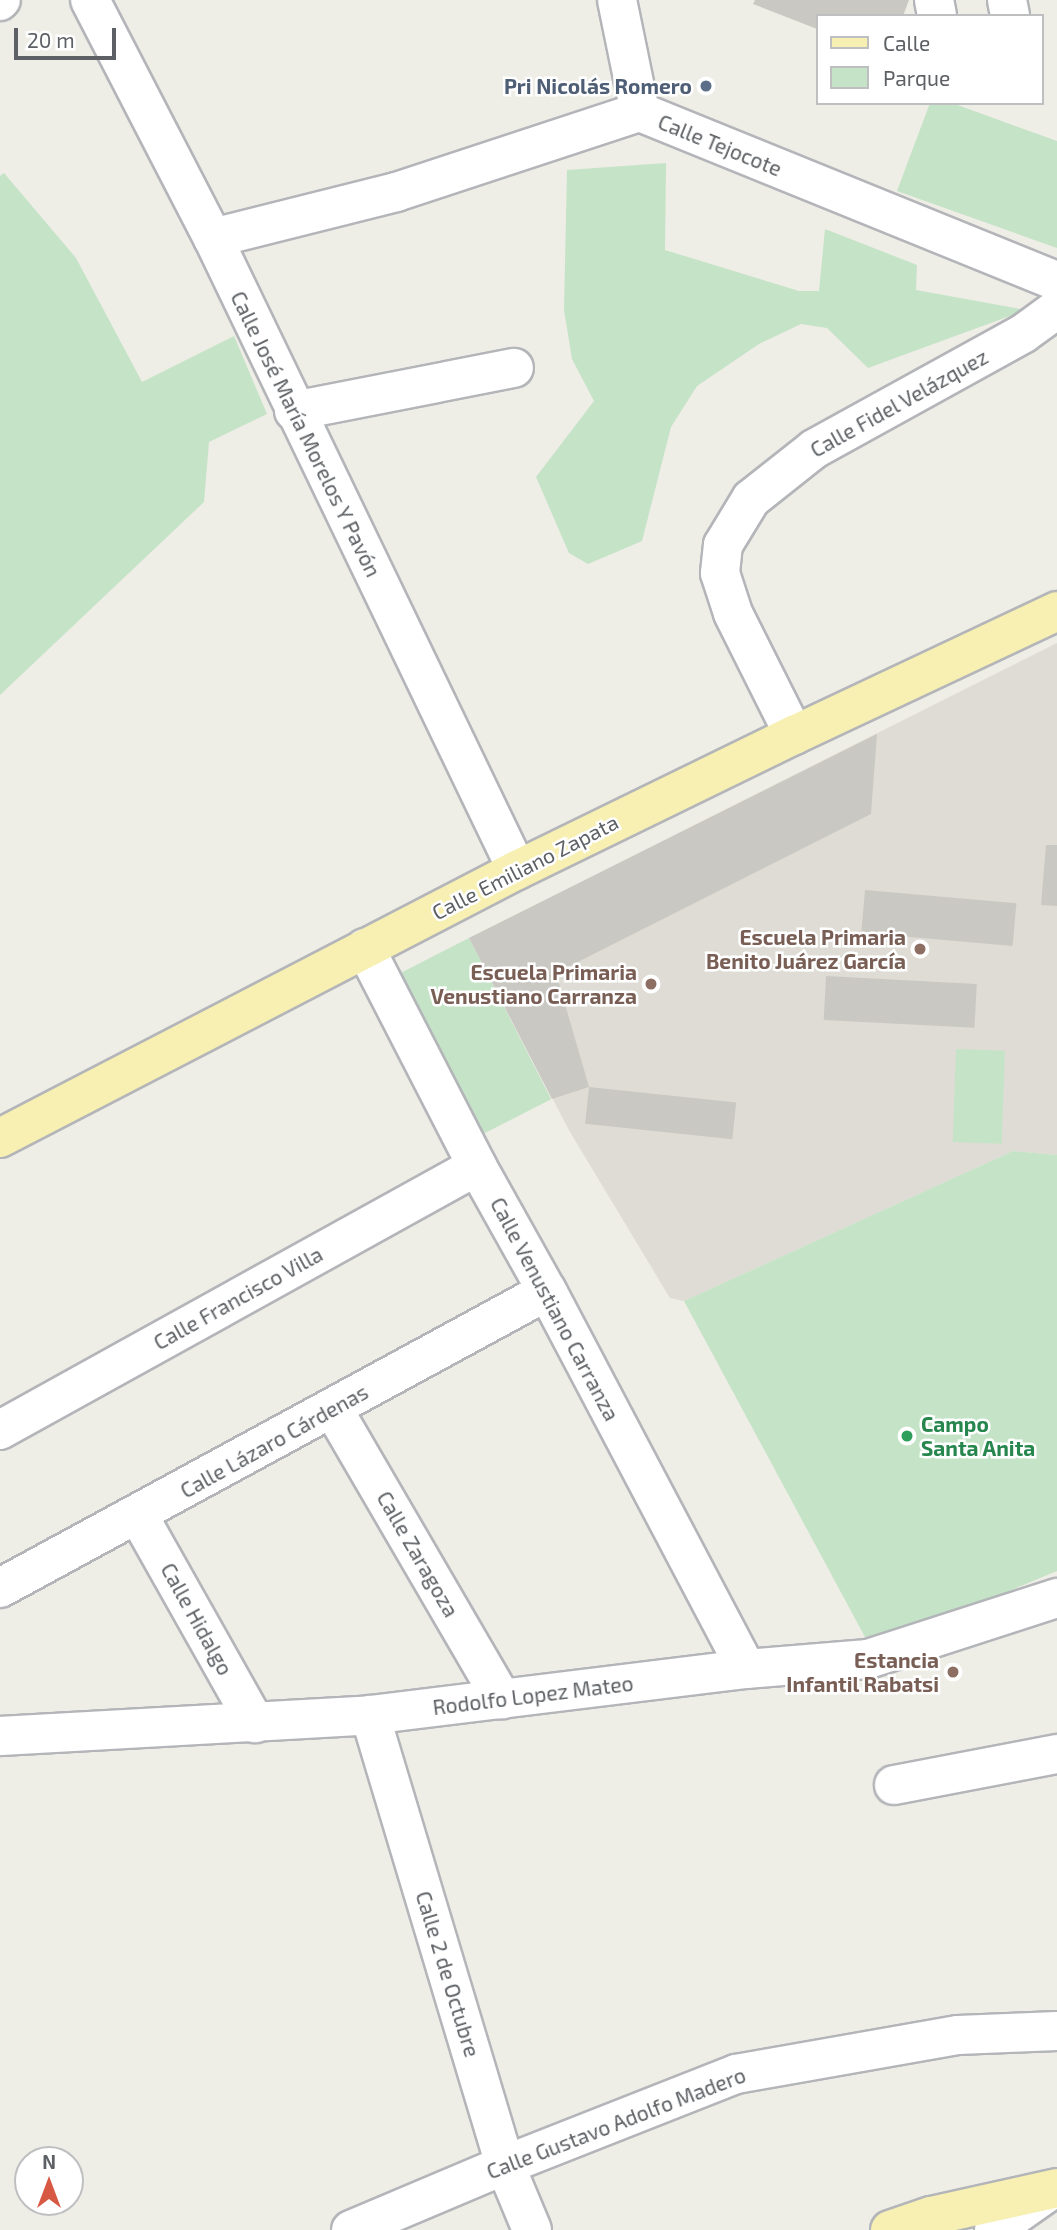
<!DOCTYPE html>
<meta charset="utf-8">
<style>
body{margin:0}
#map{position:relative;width:1057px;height:2230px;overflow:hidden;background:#eeede6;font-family:"Exo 2",sans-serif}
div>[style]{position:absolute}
.education>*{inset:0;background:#dedcd4}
.green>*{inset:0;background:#c5e3c7;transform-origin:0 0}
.building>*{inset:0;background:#cac8c2;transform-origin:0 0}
.roads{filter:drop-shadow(2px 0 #b3b5b9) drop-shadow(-2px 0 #b3b5b9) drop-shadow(0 2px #b3b5b9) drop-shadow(0 -2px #b3b5b9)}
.minor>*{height:38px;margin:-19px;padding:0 19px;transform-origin:19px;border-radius:19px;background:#fff}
.major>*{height:38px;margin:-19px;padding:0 19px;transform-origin:19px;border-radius:19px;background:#f7f0b2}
.dots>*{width:19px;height:19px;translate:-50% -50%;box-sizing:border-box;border:4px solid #fff;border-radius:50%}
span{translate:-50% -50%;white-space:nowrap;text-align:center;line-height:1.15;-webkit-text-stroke:5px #fff;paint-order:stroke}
.service-label{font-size:21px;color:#4e5e75;font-weight:700}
.right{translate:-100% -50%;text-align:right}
.street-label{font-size:21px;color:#5d6064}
.education-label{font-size:21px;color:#785e54;font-weight:700}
.leisure-label{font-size:21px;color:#27864d;font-weight:700}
.left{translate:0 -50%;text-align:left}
.legend{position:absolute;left:816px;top:14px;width:228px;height:91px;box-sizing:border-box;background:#fff;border:2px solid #bebfc1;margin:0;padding:9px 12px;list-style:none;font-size:21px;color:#5d6064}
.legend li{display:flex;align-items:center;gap:14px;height:35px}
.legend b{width:35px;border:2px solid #bebfc1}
.north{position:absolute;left:14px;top:2146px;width:70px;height:70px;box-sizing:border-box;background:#fff;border:2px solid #bebfc1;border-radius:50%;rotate:0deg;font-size:19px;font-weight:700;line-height:28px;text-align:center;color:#5d6064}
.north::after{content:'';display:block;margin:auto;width:24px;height:32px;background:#d75843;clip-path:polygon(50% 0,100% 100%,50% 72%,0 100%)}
.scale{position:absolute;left:14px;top:28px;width:102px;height:32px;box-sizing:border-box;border:4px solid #5d6064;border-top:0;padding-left:9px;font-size:21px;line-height:24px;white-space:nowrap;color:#5d6064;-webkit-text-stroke:5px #fff;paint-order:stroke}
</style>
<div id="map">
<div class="education">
<i style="clip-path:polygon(1057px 643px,1057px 1155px,1013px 1151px,684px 1301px,670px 1298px,570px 1132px,469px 938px)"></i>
</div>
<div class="green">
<i style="clip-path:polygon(930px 103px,952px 103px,1057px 141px,1057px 248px,897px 191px)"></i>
<i style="clip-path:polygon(666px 163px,665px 250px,799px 291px,819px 291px,825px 229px,917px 265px,916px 290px,1026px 310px,868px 368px,827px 328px,801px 324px,759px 344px,697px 386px,671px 427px,642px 541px,588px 564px,569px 553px,536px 477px,594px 401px,572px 359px,564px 310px,567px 170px)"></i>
<i style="clip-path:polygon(4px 173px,76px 258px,142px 382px,234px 336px,267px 414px,209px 442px,204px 502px,0 695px,0 176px)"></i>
<i style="left:469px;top:938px;width:181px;height:78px;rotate:63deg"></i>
<i style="left:956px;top:1049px;width:49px;height:93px;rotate:2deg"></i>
<i style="clip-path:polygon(1013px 1151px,1057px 1155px,1057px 1571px,908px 1633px,865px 1637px,684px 1301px)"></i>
</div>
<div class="building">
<i style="clip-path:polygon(755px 0,909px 0,903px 16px,817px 16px,817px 29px,753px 4px)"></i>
<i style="clip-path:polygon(877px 734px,871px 814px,556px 973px,589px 1087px,552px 1099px,469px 938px)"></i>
<i style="clip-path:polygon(1046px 845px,1057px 845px,1057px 906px,1041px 905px)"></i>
<i style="left:865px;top:890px;width:152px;height:43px;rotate:5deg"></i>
<i style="left:826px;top:976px;width:151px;height:44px;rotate:3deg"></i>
<i style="left:589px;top:1087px;width:148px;height:37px;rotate:6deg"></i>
</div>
<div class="roads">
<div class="minor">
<i style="left:90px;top:0;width:268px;rotate:62.7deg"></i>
<i style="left:213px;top:238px;width:701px;rotate:64.31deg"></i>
<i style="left:617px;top:0;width:114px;rotate:78.4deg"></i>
<i style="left:934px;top:0;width:16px;rotate:79deg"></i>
<i style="left:1007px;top:0;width:16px;rotate:79deg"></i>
<i style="left:0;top:1px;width:1px;rotate:-45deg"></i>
<i style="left:213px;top:238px;width:189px;rotate:-14.1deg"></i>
<i style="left:396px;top:192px;width:257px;rotate:-18.2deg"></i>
<i style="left:640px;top:112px;width:450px;rotate:22.1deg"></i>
<i style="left:294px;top:411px;width:224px;rotate:-11.1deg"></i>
<i style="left:794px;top:735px;width:136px;rotate:-116.6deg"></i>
<i style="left:733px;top:613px;width:42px;rotate:-108deg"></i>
<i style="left:720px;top:573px;width:28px;rotate:-84deg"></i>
<i style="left:723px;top:545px;width:54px;rotate:-58.7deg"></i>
<i style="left:751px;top:499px;width:80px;rotate:-38.4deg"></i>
<i style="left:814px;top:449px;width:240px;rotate:-28.9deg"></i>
<i style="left:1024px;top:333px;width:41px;rotate:-36deg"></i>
<i style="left:365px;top:948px;width:245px;rotate:62.8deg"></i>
<i style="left:477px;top:1166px;width:143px;rotate:60.8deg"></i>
<i style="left:547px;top:1291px;width:427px;rotate:62.2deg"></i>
<i style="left:333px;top:1409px;width:336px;rotate:59.8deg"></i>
<i style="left:0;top:1430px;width:545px;rotate:-28.96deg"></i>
<i style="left:138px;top:1515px;width:239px;rotate:60.6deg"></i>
<i style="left:0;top:1588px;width:622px;rotate:-28.5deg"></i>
<i style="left:370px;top:1715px;width:470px;rotate:73.3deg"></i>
<i style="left:505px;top:2165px;width:70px;rotate:67.4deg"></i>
<i style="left:0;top:1736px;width:371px;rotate:-3.2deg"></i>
<i style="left:370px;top:1715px;width:379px;rotate:-7deg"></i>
<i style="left:746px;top:1669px;width:122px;rotate:-4.7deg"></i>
<i style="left:868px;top:1659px;width:199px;rotate:-17.9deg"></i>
<i style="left:894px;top:1785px;width:166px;rotate:-10.8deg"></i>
<i style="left:351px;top:2230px;width:167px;rotate:-22.9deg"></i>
<i style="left:505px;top:2165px;width:248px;rotate:-21.5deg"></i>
<i style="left:736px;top:2074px;width:225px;rotate:-10deg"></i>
<i style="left:958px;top:2035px;width:99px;rotate:-2.3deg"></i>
<i style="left:994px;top:2230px;width:70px;rotate:-35.1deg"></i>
</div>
<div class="major">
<i style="left:0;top:1138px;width:582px;rotate:-27.4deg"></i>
<i style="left:517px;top:870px;width:308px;rotate:-26deg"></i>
<i style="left:794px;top:735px;width:291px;rotate:-25.2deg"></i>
<i style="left:890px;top:2230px;width:43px;rotate:-18.9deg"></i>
<i style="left:931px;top:2216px;width:129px;rotate:-12.5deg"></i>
</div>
</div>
<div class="dots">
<i style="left:706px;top:86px;background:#5c6f8a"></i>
<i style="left:920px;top:949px;background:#8d6e63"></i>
<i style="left:651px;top:984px;background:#8d6e63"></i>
<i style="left:907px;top:1436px;background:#2e9e5b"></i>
<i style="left:953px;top:1672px;background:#8d6e63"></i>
</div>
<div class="service-label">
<span class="right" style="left:692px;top:86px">Pri Nicolás Romero</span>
</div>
<div class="street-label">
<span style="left:720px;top:145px;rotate:22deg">Calle Tejocote</span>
<span style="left:899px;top:403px;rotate:-29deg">Calle Fidel Velázquez</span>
<span style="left:306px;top:434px;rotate:64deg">Calle José María Morelos Y Pavón</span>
<span style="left:525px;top:867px;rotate:-27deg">Calle Emiliano Zapata</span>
<span style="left:238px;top:1298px;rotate:-29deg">Calle Francisco Villa</span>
<span style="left:555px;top:1309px;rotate:62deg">Calle Venustiano Carranza</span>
<span style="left:274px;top:1441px;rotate:-29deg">Calle Lázaro Cárdenas</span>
<span style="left:418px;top:1554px;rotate:60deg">Calle Zaragoza</span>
<span style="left:197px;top:1619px;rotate:61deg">Calle Hidalgo</span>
<span style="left:533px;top:1695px;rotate:-7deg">Rodolfo Lopez Mateo</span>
<span style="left:448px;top:1974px;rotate:73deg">Calle 2 de Octubre</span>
<span style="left:616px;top:2123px;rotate:-21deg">Calle Gustavo Adolfo Madero</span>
</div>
<div class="education-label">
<span class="right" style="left:906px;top:949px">Escuela Primaria<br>Benito Juárez García</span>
<span class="right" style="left:637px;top:984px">Escuela Primaria<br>Venustiano Carranza</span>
<span class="right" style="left:939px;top:1672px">Estancia<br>Infantil Rabatsi</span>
</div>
<div class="leisure-label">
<span class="left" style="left:921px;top:1436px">Campo<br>Santa Anita</span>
</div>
<ul class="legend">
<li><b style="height:9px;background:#f7f0b2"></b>Calle</li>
<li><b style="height:19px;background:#c5e3c7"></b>Parque</li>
</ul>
<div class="north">N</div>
<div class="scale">20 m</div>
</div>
